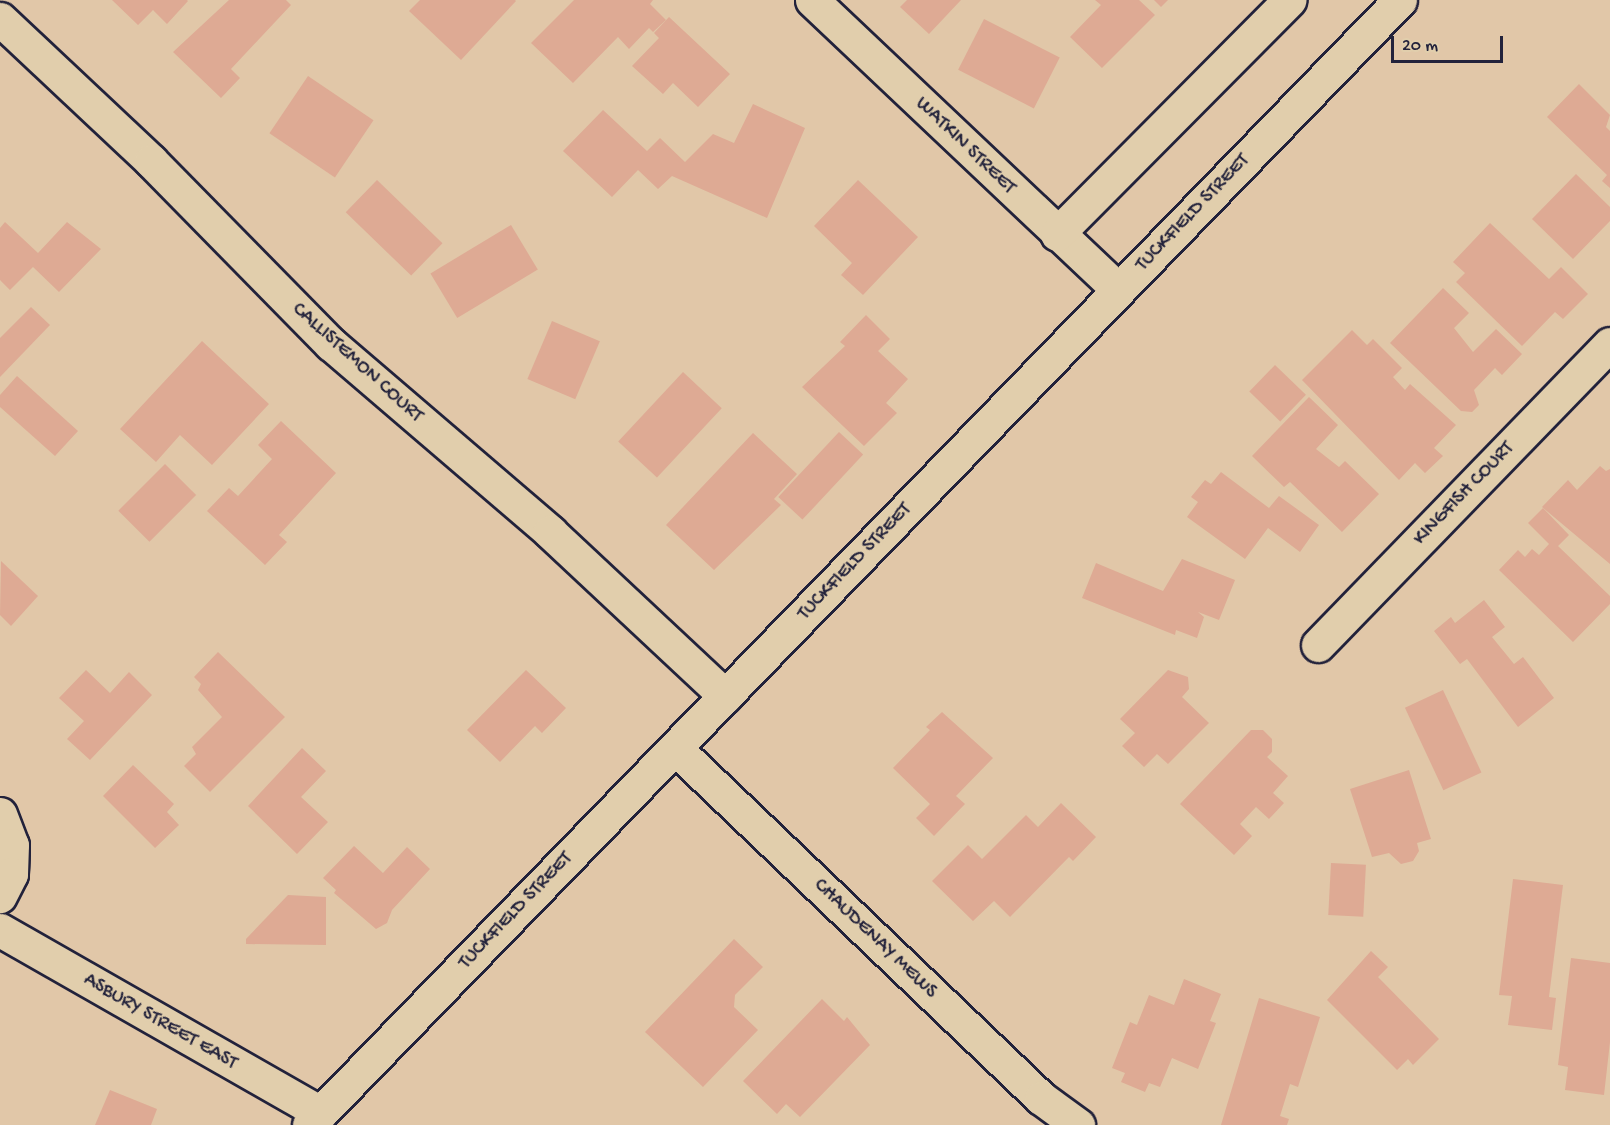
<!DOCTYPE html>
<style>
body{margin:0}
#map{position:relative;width:1610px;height:1125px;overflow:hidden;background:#e1c7a8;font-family:"Gochi Hand",sans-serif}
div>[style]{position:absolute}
.building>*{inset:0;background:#deaa94;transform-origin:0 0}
.roads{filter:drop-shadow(2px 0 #22223b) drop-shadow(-2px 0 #22223b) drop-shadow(0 2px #22223b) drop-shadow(0 -2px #22223b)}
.minor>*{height:33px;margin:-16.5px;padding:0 16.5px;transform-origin:16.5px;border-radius:16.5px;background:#e1ceac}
.major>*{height:33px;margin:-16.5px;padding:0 16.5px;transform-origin:16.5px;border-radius:16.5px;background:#e1ceac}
span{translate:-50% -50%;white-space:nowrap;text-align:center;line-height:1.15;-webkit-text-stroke:4.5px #e1ceac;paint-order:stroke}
.street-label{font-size:20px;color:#22223b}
.scale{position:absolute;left:1391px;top:36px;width:112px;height:27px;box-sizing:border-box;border:3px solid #22223b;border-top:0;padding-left:8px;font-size:18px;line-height:21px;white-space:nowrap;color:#22223b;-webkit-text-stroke:4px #e1ceac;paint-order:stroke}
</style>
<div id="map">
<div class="building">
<i style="clip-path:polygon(112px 0,187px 0,188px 1px,167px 24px,153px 10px,138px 25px)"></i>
<i style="clip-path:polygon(229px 0,286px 0,291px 5px,231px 69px,240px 78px,221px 98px,173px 52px)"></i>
<i style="clip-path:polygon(420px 0,515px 0,516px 1px,461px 60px,409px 11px)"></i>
<i style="clip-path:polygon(574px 0,653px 0,650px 4px,666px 20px,653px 32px,649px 28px,629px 49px,618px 37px,573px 83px,531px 43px)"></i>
<i style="clip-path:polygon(907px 0,961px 0,929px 34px,900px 7px)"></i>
<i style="clip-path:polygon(1095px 0,1139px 0,1155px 15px,1102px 68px,1070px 37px,1101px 5px)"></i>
<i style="clip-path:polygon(1154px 0,1168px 0,1161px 7px)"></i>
<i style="clip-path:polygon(669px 17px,730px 74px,698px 107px,673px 83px,663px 94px,632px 66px,659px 38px,654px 33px)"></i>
<i style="left:984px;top:19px;width:85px;height:57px;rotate:27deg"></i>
<i style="left:308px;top:76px;width:79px;height:69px;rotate:34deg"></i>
<i style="clip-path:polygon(1579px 84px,1610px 115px,1606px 127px,1610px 131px,1610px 188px,1602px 181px,1607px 175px,1547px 117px)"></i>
<i style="clip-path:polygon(753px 104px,805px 128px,767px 218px,672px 176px,658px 189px,638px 170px,612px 197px,563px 151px,603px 110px,647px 151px,660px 138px,685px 162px,713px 134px,734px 143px)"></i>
<i style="clip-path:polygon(1576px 174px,1610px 207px,1610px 221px,1573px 259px,1532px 219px)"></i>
<i style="left:377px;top:180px;width:91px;height:45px;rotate:44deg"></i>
<i style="clip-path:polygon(858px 180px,918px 237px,863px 295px,841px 275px,852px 263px,814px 226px)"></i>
<i style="clip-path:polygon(5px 222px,38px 253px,67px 222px,101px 249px,59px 292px,33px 267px,10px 290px,0 280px,0 228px)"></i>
<i style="clip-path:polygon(1490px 223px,1549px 279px,1561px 267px,1588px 294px,1563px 319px,1555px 312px,1522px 346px,1456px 282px,1465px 273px,1453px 262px)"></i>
<i style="left:511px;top:225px;width:52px;height:94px;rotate:59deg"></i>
<i style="clip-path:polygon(1443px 288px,1469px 313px,1454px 328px,1473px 352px,1496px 329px,1522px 354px,1502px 375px,1495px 368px,1474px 390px,1479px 405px,1472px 412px,1461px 411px,1390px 343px)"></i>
<i style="clip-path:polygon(31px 307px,50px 325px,0 377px,0 338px)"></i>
<i style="clip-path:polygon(866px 315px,890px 339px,878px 351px,908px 379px,886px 403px,897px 413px,864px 446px,802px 387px,845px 346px,840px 342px)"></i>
<i style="left:552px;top:321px;width:52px;height:63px;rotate:23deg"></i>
<i style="clip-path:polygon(1352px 330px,1367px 345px,1373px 339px,1402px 368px,1393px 377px,1405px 390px,1410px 384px,1456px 425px,1434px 448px,1443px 456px,1425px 473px,1415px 463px,1399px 480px,1302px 380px)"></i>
<i style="clip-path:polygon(202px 341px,269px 404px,212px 465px,180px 435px,156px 462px,120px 429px)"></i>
<i style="left:1275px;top:365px;width:43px;height:37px;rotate:44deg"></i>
<i style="left:683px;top:372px;width:53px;height:95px;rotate:43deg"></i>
<i style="clip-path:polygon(17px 376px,78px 431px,55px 456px,0 407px,0 395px)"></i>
<i style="clip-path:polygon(1309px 397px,1338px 425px,1316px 449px,1339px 467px,1345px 461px,1379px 494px,1342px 532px,1290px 482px,1284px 487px,1252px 456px)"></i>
<i style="clip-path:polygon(281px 421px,336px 473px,279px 535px,287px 542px,265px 565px,207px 511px,229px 488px,238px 496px,272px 459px,258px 445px)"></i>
<i style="left:839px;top:432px;width:33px;height:89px;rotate:43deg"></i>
<i style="clip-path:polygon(753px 433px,797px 474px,774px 499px,781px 505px,714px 570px,666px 525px)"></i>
<i style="left:165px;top:464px;width:44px;height:66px;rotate:45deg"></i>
<i style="clip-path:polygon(1600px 466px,1606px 471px,1610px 469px,1610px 564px,1542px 507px,1568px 480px,1577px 490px)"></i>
<i style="clip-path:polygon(1221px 472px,1269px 508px,1279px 496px,1319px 525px,1300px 552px,1268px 528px,1245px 559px,1187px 517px,1198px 502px,1191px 497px,1205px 480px,1211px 484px)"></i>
<i style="clip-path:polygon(1543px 508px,1569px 535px,1558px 546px,1610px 596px,1610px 604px,1573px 642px,1499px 570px,1518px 550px,1525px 557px,1532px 549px,1539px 555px,1549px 544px,1528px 523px)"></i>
<i style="clip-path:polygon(1182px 559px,1235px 580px,1219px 620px,1198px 612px,1204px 617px,1197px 638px,1176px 630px,1175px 635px,1082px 598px,1096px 563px,1163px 591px)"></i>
<i style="clip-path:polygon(1px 561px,38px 596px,11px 626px,0 615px)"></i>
<i style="clip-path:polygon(1484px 600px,1505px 627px,1492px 637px,1514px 664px,1523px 657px,1554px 698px,1518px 727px,1467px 659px,1460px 664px,1434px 631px,1451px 617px,1455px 623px)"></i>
<i style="clip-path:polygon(218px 652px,285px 717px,210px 792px,184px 766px,196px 754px,192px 747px,222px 717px,198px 690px,201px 684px,194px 677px)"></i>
<i style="clip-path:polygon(86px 670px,110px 693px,129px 672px,152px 695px,90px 760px,67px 739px,84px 721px,59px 698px)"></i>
<i style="clip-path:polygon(526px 670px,566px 708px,542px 733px,535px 726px,500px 762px,467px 730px)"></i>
<i style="clip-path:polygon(1168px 670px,1188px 677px,1189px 689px,1182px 697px,1209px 723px,1168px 764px,1157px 754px,1144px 767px,1122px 746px,1135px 733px,1120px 719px)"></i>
<i style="left:1443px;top:690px;width:91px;height:42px;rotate:65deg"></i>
<i style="clip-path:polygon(942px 712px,993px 758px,956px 796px,965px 804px,934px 836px,916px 818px,930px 804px,893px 768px,930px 730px,926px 727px)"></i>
<i style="clip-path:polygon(1251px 730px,1263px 730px,1272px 739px,1272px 752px,1267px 757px,1288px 776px,1273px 793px,1284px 803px,1269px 819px,1256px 807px,1240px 824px,1252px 836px,1234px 855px,1180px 804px)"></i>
<i style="clip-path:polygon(302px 748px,326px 771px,301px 797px,328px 822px,297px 854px,248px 806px)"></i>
<i style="clip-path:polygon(133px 765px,174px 804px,167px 812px,179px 825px,155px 848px,103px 796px)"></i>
<i style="clip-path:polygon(1409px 770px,1431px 839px,1417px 843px,1419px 851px,1413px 861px,1401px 864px,1389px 853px,1372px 857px,1350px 789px)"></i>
<i style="clip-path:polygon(1061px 803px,1096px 837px,1073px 861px,1069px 857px,1010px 917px,994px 901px,973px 921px,932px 881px,968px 845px,982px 859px,1026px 815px,1038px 827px)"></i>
<i style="clip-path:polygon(354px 846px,383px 873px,407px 847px,430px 869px,392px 910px,387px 923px,376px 929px,334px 893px,336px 890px,323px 878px)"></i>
<i style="left:1331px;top:863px;width:35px;height:52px;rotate:3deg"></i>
<i style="clip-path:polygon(1513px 879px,1563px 885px,1549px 997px,1556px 998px,1552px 1030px,1508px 1025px,1512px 996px,1499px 995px)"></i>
<i style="clip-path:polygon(288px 895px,326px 897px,326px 945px,246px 944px,246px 939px)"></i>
<i style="clip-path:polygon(734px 939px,763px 967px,735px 995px,734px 1007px,758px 1030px,703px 1087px,645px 1032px)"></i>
<i style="clip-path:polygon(1371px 951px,1388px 967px,1378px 977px,1439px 1039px,1413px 1065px,1408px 1059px,1397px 1070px,1327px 1000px)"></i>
<i style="clip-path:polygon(1571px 958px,1610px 963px,1610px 1042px,1604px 1095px,1565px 1090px,1568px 1067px,1558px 1065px)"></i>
<i style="clip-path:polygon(1184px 979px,1221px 994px,1210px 1021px,1216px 1023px,1198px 1069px,1172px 1058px,1160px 1087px,1149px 1083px,1145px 1092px,1121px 1082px,1125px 1073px,1112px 1068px,1130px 1022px,1137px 1025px,1149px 995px,1174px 1005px)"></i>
<i style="clip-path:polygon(1259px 998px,1320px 1017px,1298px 1087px,1290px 1084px,1280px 1116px,1289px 1119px,1287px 1125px,1221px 1125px)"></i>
<i style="clip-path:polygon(822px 999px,844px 1021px,847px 1017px,870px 1045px,800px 1117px,786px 1104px,777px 1114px,743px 1081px)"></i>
<i style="clip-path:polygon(110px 1090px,157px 1109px,151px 1125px,95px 1125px)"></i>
</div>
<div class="roads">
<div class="minor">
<i style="left:812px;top:0;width:422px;rotate:43.4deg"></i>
<i style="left:0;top:19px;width:207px;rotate:43.2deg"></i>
<i style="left:151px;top:161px;width:257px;rotate:45.5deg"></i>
<i style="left:331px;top:344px;width:289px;rotate:40.6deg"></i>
<i style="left:550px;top:532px;width:240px;rotate:43.1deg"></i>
<i style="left:1057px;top:234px;width:330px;rotate:-45.2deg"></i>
<i style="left:1318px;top:645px;width:419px;rotate:-45.9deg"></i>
<i style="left:675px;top:748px;width:506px;rotate:43.72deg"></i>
<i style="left:1041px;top:1098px;width:46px;rotate:36.1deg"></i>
<i style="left:0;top:814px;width:33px;rotate:69deg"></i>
<i style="left:12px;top:845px;width:29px;rotate:92deg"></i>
<i style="left:11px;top:874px;width:25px;rotate:117deg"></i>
<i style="left:0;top:930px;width:369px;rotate:29.7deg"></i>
</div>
<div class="major">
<i style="left:309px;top:1125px;width:1567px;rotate:-45.88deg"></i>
</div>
</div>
<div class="street-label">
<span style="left:965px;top:146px;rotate:44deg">WATKIN STREET</span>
<span style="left:1193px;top:213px;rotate:-46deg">TUCKFIELD STREET</span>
<span style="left:357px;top:363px;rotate:42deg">CALLISTEMON COURT</span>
<span style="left:1464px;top:494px;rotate:-46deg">KINGFISH COURT</span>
<span style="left:855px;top:562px;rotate:-46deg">TUCKFIELD STREET</span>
<span style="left:516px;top:911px;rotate:-46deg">TUCKFIELD STREET</span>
<span style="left:875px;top:939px;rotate:44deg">CHAUDENAY MEWS</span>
<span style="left:160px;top:1022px;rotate:30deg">ASBURY STREET EAST</span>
</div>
<div class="scale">20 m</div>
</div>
